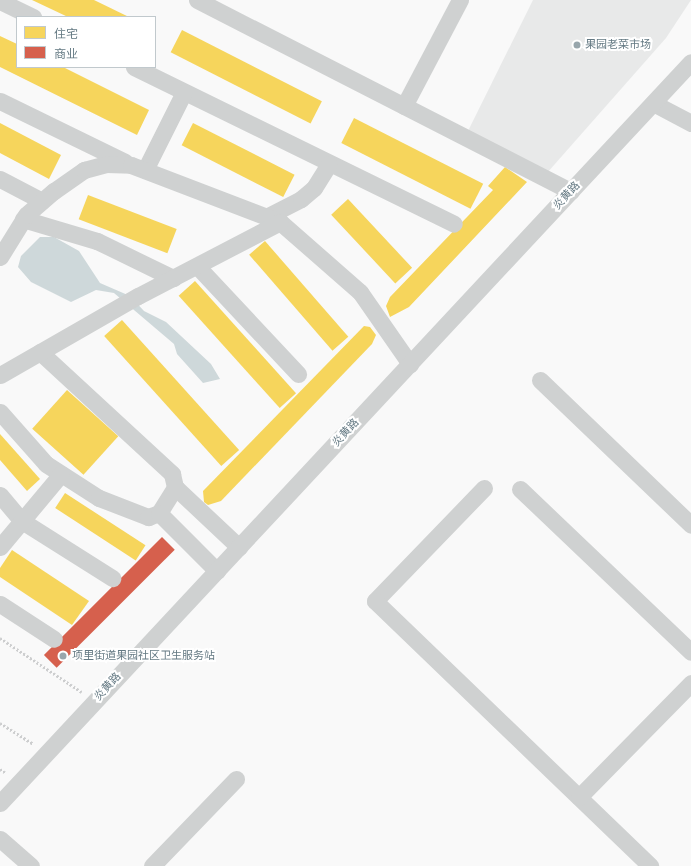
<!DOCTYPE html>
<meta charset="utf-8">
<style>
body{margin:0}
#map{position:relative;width:691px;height:866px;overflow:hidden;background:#f9f9f9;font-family:"Roboto Condensed","Noto Sans SC",sans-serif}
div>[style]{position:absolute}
.built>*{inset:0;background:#e8e9e9}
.water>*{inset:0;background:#ced8da}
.homes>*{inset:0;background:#f6d55c;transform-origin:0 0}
.shops>*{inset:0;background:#d6604d;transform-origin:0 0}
.path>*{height:2.5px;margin-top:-1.25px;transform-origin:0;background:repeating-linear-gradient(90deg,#cdcecf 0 2px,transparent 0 4px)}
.minor>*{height:17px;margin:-8.5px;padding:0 8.5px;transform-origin:8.5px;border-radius:8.5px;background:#cfd1d1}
.dots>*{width:11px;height:11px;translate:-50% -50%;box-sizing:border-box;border:2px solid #fff;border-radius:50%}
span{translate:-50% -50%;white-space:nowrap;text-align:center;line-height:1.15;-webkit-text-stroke:4px #fff;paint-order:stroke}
.poi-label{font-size:11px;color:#647983}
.left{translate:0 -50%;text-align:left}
.street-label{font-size:11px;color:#647983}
.legend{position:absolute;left:16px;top:16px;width:140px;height:52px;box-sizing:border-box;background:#fff;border:1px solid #c1c9cd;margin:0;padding:5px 7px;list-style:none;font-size:12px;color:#647983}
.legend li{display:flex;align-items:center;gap:8px;height:20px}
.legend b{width:20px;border:1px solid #c1c9cd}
</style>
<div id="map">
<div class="built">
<i style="clip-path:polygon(533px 0,691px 0,666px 38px,547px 173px,467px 133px)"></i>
</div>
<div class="water">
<i style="clip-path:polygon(40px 237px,54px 237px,79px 251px,100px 283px,130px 296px,144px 311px,166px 322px,211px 364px,220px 379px,203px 383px,177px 354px,174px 344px,114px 293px,96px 290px,71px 302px,31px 282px,18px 267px,21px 256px)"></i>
</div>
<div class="homes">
<i style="clip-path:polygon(32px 0,94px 0,129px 17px,68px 17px)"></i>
<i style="left:182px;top:30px;width:157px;height:25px;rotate:27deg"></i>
<i style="clip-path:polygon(0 36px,17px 44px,17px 67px,63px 67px,149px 110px,137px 135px,0 67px)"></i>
<i style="left:354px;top:118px;width:145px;height:28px;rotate:27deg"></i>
<i style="clip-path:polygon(0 123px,61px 155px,49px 179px,0 153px)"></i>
<i style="left:193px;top:123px;width:114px;height:25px;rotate:27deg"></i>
<i style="clip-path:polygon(505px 167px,527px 182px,409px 307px,390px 317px,386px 306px,390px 297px,493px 190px,488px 186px)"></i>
<i style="left:88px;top:195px;width:95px;height:26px;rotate:21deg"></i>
<i style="left:348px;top:199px;width:94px;height:23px;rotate:47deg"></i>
<i style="left:265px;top:241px;width:127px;height:21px;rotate:49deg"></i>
<i style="left:195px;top:281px;width:151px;height:22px;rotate:48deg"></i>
<i style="left:122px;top:320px;width:175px;height:24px;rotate:48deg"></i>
<i style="clip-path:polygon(364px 326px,370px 327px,376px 335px,372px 344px,221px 501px,208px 505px,204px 502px,203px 491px)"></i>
<i style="left:67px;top:390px;width:69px;height:52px;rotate:42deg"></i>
<i style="clip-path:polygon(0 434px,40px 479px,27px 491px,0 460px)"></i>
<i style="left:65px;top:493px;width:96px;height:18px;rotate:33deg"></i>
<i style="clip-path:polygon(12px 550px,89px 601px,72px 625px,0 577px,0 568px)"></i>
</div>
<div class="shops">
<i style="left:162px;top:537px;width:18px;height:167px;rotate:45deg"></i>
</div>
<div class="path">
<i style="left:0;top:638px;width:98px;rotate:33.4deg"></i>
<i style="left:0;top:723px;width:39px;rotate:32deg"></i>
<i style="left:0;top:769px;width:7px;rotate:34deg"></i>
</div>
<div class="minor">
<i style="left:197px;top:0;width:420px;rotate:27.1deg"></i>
<i style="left:0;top:1px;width:37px;rotate:26deg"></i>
<i style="left:134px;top:67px;width:356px;rotate:26.1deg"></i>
<i style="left:0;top:101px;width:139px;rotate:26deg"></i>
<i style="left:655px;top:104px;width:41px;rotate:27.8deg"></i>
<i style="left:404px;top:106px;width:120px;rotate:-62.2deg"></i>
<i style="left:145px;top:170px;width:87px;rotate:-63.4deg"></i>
<i style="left:0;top:179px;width:47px;rotate:27.6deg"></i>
<i style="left:266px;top:217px;width:39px;rotate:-27deg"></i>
<i style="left:301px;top:199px;width:17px;rotate:-40deg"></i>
<i style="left:314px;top:188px;width:28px;rotate:-58deg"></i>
<i style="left:23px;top:219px;width:77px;rotate:16.6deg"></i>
<i style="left:97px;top:241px;width:85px;rotate:26deg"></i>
<i style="left:0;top:257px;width:49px;rotate:-58.2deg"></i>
<i style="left:26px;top:215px;width:37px;rotate:-41deg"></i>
<i style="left:54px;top:191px;width:37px;rotate:-35deg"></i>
<i style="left:84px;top:170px;width:23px;rotate:-15deg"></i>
<i style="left:106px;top:164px;width:25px;rotate:2deg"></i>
<i style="left:131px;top:165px;width:160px;rotate:20.9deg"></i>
<i style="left:280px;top:222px;width:106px;rotate:41.2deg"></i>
<i style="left:360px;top:292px;width:88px;rotate:55.2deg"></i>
<i style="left:197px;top:266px;width:148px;rotate:46.9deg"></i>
<i style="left:40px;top:352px;width:180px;rotate:42.7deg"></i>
<i style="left:172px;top:474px;width:13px;rotate:77deg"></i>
<i style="left:175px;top:487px;width:88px;rotate:43.2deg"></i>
<i style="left:0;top:375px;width:159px;rotate:-29.8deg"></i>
<i style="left:138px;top:296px;width:160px;rotate:-27.5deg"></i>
<i style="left:540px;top:380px;width:209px;rotate:43.8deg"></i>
<i style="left:0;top:412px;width:69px;rotate:48.5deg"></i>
<i style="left:46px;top:464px;width:63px;rotate:32.7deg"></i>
<i style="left:99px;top:498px;width:53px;rotate:21.2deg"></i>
<i style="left:148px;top:517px;width:12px;rotate:-20deg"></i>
<i style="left:159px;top:513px;width:31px;rotate:-58deg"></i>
<i style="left:484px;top:488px;width:157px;rotate:134deg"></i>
<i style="left:375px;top:601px;width:382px;rotate:43.9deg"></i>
<i style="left:520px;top:489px;width:236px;rotate:43.6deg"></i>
<i style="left:0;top:495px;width:34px;rotate:50deg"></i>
<i style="left:22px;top:521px;width:107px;rotate:32.3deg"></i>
<i style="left:159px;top:513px;width:82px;rotate:45deg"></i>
<i style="left:0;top:547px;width:95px;rotate:-50.1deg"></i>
<i style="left:0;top:604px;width:64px;rotate:32.9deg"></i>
<i style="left:579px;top:797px;width:160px;rotate:-45.5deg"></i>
<i style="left:0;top:803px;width:1013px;rotate:-47deg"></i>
<i style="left:0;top:839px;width:41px;rotate:41.1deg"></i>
<i style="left:152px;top:866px;width:121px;rotate:-46deg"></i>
</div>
<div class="dots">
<i style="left:577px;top:45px;background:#98a6ac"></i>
<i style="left:63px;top:656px;background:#98a6ac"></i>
</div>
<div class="poi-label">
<span class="left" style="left:585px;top:45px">果园老菜市场</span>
<span class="left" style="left:72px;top:656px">项里街道果园社区卫生服务站</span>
</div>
<div class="street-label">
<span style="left:567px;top:196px;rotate:-47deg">炎黄路</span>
<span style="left:346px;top:433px;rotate:-47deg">炎黄路</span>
<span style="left:108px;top:687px;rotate:-47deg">炎黄路</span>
</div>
<ul class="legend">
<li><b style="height:11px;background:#f6d55c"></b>住宅</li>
<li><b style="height:11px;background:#d6604d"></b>商业</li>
</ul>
</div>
